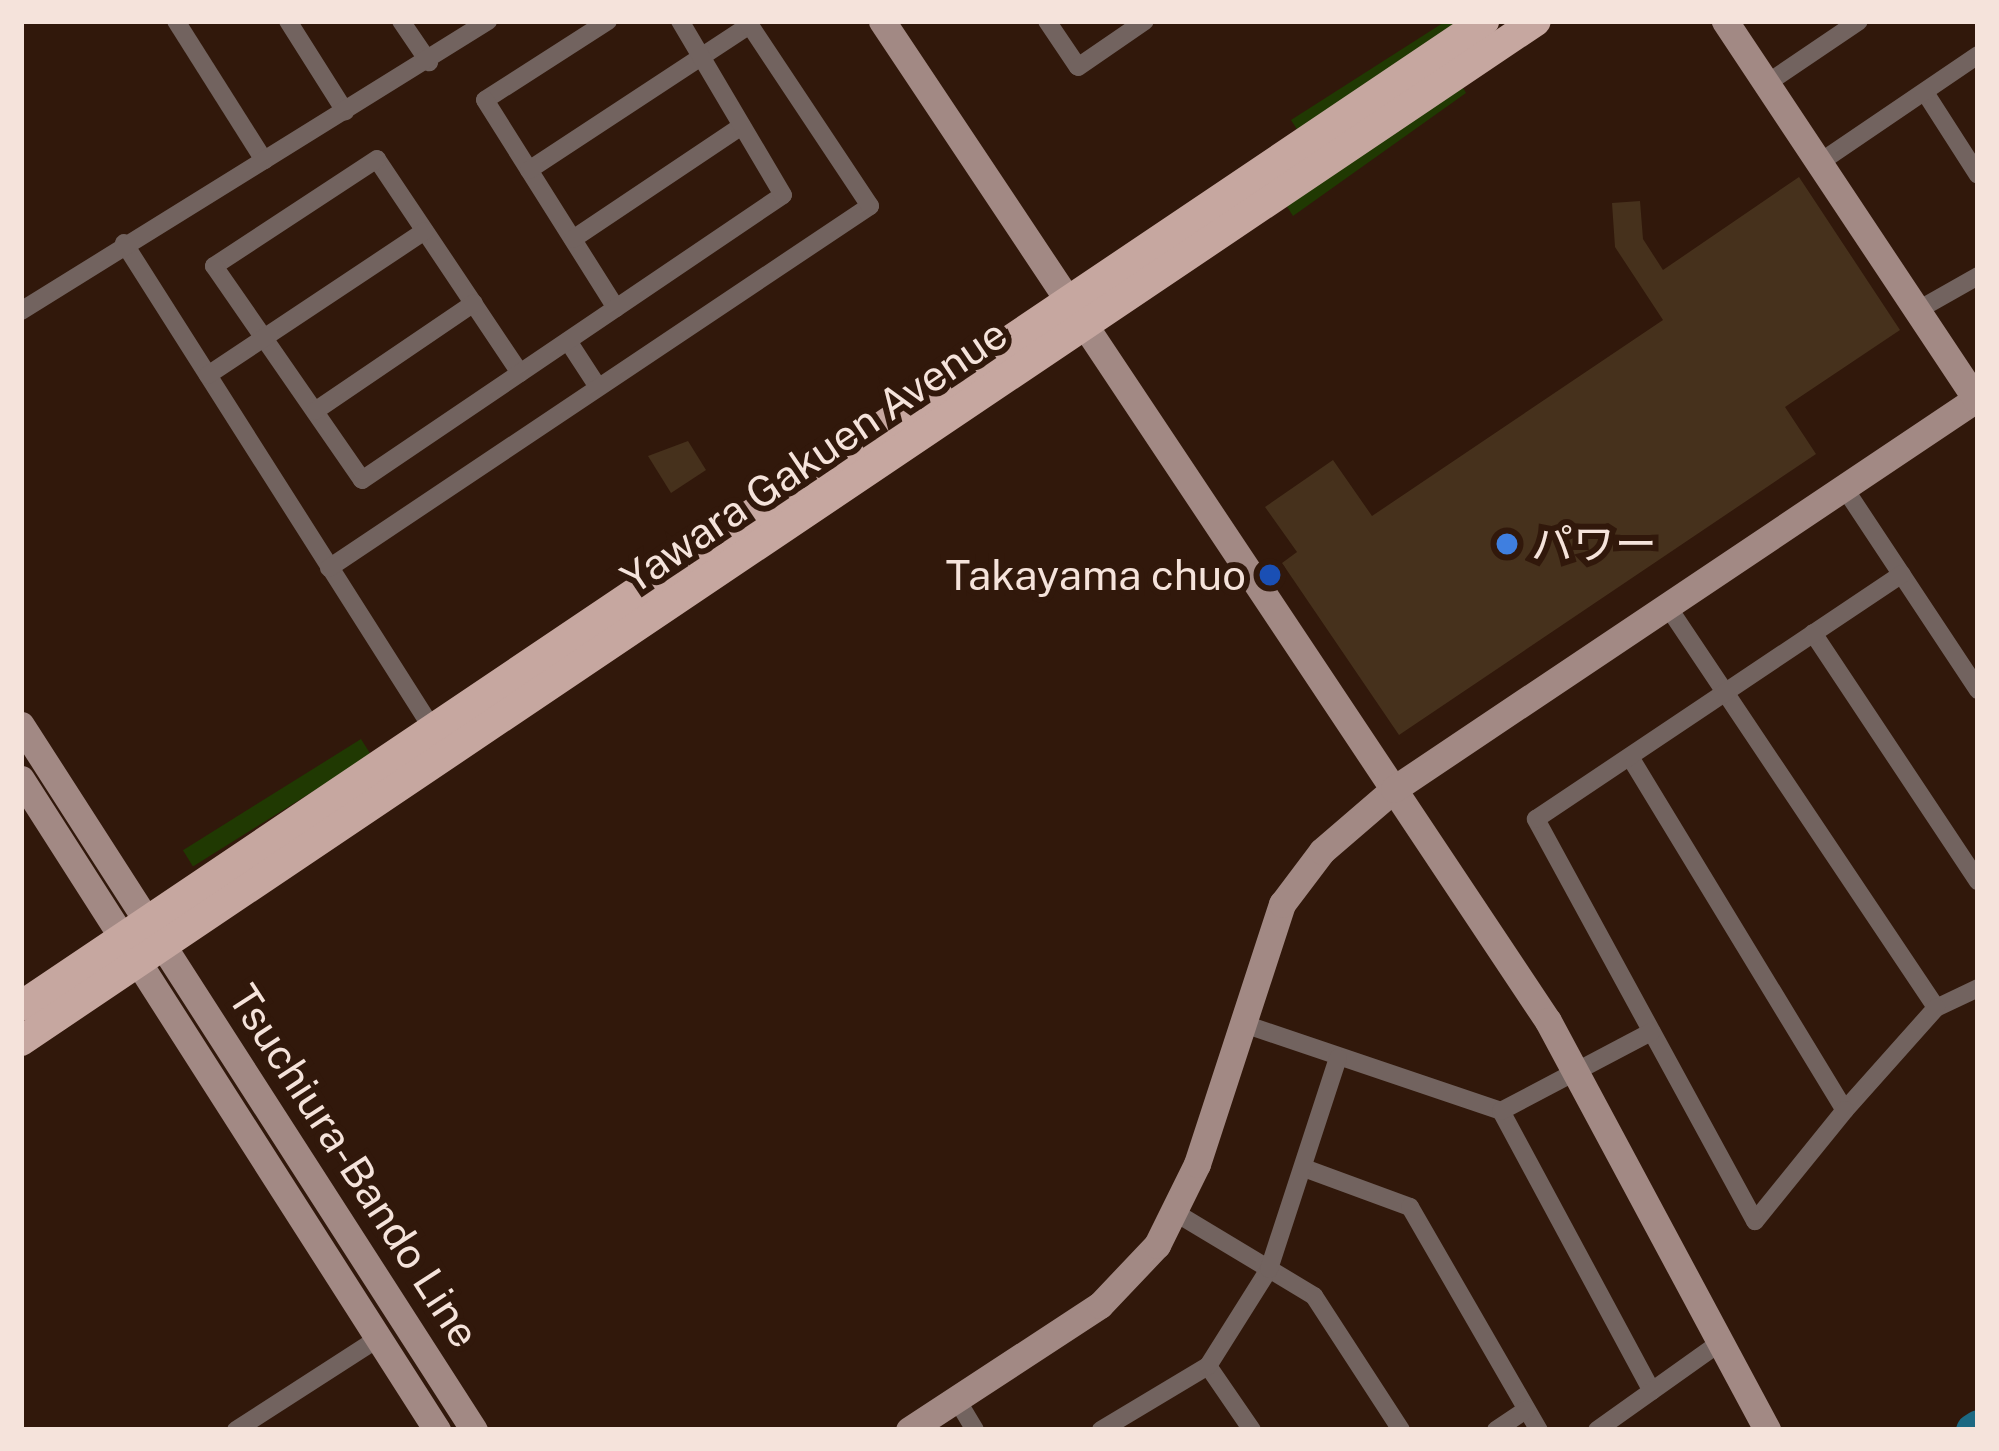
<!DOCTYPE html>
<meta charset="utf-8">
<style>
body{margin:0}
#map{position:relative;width:1999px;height:1451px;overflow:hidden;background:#31180b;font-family:"Public Sans","Noto Sans JP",sans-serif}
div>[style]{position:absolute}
.green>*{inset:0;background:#203902;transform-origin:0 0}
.river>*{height:33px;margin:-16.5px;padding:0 16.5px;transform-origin:16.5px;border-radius:16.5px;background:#1c6882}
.building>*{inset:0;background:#46311c}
.street>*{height:18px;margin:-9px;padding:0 9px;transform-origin:9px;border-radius:9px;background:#72635f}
.secondary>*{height:27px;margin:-13.5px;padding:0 13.5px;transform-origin:13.5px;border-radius:13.5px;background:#a28984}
.primary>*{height:30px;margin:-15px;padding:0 15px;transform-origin:15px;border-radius:15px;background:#c6a7a0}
.dots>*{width:33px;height:33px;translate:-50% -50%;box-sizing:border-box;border:6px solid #31180b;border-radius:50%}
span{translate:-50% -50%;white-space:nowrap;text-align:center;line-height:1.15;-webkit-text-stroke:12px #31180b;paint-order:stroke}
.street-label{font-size:42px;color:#f5e3db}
.poi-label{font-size:42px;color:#f5e3db}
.left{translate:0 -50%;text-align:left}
.right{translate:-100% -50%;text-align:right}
.frame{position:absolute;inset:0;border:24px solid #f5e3db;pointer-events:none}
</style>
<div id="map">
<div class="green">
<i style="clip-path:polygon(1446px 21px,1462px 21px,1298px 131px,1291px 120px)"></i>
<i style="clip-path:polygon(1462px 86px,1466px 93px,1293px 216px,1286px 205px)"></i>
<i style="left:361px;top:739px;width:19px;height:210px;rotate:58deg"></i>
</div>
<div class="river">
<i style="left:1972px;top:1430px;width:7px;rotate:-34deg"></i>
</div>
<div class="building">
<i style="clip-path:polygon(1799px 177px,1900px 330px,1785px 407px,1816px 454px,1399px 735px,1282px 563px,1297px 552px,1265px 507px,1333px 460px,1372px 516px,1663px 320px,1615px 247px,1612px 203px,1640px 201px,1643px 239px,1663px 270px)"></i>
<i style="clip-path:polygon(688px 441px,706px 470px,671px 493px,648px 456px)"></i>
</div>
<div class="street">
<i style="left:176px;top:21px;width:165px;rotate:57.7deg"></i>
<i style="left:288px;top:21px;width:107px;rotate:57.7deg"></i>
<i style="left:401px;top:21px;width:50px;rotate:55.7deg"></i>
<i style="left:608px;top:21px;width:146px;rotate:147.3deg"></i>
<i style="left:485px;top:100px;width:246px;rotate:57.8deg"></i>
<i style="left:1047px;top:21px;width:55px;rotate:56deg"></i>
<i style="left:1078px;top:67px;width:81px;rotate:-34.5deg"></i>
<i style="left:1766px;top:84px;width:112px;rotate:-34.1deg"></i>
<i style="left:1926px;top:94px;width:96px;rotate:57.3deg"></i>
<i style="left:1819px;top:163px;width:192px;rotate:-34.2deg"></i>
<i style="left:529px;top:170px;width:264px;rotate:-33.3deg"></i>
<i style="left:573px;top:239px;width:203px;rotate:-33.8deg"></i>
<i style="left:124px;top:243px;width:575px;rotate:57.58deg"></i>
<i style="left:1918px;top:310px;width:69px;rotate:-29.5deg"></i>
<i style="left:21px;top:311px;width:550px;rotate:-31.84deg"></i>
<i style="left:568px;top:341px;width:55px;rotate:56.9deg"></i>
<i style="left:520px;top:373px;width:257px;rotate:-123.8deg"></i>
<i style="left:377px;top:159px;width:195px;rotate:146.7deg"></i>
<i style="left:214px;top:266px;width:260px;rotate:55.3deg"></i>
<i style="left:362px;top:480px;width:508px;rotate:-34.1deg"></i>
<i style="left:783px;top:195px;width:202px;rotate:-120.6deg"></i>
<i style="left:208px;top:375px;width:260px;rotate:-33.6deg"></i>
<i style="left:315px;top:411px;width:192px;rotate:-34.2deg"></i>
<i style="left:1845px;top:489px;width:241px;rotate:56.5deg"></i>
<i style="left:329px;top:568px;width:651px;rotate:-33.79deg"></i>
<i style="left:870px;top:206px;width:222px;rotate:-123.6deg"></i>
<i style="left:1668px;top:607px;width:482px;rotate:56.2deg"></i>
<i style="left:1936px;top:1008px;width:47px;rotate:-25.5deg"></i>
<i style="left:1813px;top:633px;width:298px;rotate:56.4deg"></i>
<i style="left:1630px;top:757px;width:413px;rotate:58.7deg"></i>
<i style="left:1845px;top:1110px;width:137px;rotate:-48.3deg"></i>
<i style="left:1241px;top:1023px;width:274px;rotate:18.7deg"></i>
<i style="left:1501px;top:1111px;width:318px;rotate:61.7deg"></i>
<i style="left:1845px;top:1110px;width:143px;rotate:129deg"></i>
<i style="left:1755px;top:1221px;width:458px;rotate:-118.6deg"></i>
<i style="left:1536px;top:819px;width:440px;rotate:-33.8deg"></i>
<i style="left:1501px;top:1111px;width:170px;rotate:-27.8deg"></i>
<i style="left:1304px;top:1168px;width:113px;rotate:20.2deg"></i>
<i style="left:1410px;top:1207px;width:258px;rotate:60deg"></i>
<i style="left:1176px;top:1213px;width:161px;rotate:31deg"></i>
<i style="left:1314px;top:1296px;width:160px;rotate:57deg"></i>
<i style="left:1208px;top:1366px;width:78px;rotate:55.5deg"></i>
<i style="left:957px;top:1400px;width:35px;rotate:59deg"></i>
<i style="left:236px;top:1430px;width:170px;rotate:-32.8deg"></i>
<i style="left:1101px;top:1430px;width:125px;rotate:-30.9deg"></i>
<i style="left:1208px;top:1366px;width:115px;rotate:-57.8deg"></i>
<i style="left:1269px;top:1269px;width:222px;rotate:-71.9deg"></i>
<i style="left:1496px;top:1430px;width:36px;rotate:-34deg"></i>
<i style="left:1597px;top:1430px;width:152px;rotate:-35.4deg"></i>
</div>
<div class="secondary">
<i style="left:882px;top:21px;width:1201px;rotate:56.34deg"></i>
<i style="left:1548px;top:1021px;width:464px;rotate:61.8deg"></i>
<i style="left:21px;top:725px;width:838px;rotate:57.28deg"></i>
<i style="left:21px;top:779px;width:773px;rotate:57.42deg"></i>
<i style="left:909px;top:1430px;width:228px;rotate:-33.2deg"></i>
<i style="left:1100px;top:1305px;width:83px;rotate:-46.5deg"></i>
<i style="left:1157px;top:1245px;width:90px;rotate:-63.7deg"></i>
<i style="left:1197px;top:1164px;width:274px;rotate:-71.9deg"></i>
<i style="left:1282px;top:904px;width:66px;rotate:-53deg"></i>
<i style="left:1322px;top:851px;width:95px;rotate:-40.7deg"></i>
<i style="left:1394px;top:789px;width:701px;rotate:-33.83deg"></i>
<i style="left:1976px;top:399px;width:454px;rotate:-123.6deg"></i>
</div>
<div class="primary">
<i style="left:21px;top:1006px;width:1764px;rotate:-33.95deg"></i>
<i style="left:21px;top:1041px;width:1826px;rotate:-33.95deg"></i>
</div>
<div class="dots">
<i style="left:1507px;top:544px;background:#3f7fe0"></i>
<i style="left:1270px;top:575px;background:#1a4fb4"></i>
</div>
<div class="street-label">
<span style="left:814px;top:456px;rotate:-34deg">Yawara Gakuen Avenue</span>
<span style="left:354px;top:1166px;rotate:57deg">Tsuchiura-Bando Line</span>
</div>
<div class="poi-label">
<span class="left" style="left:1531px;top:544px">パワー</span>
<span class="right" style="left:1246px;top:575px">Takayama chuo</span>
</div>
<div class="frame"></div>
</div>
